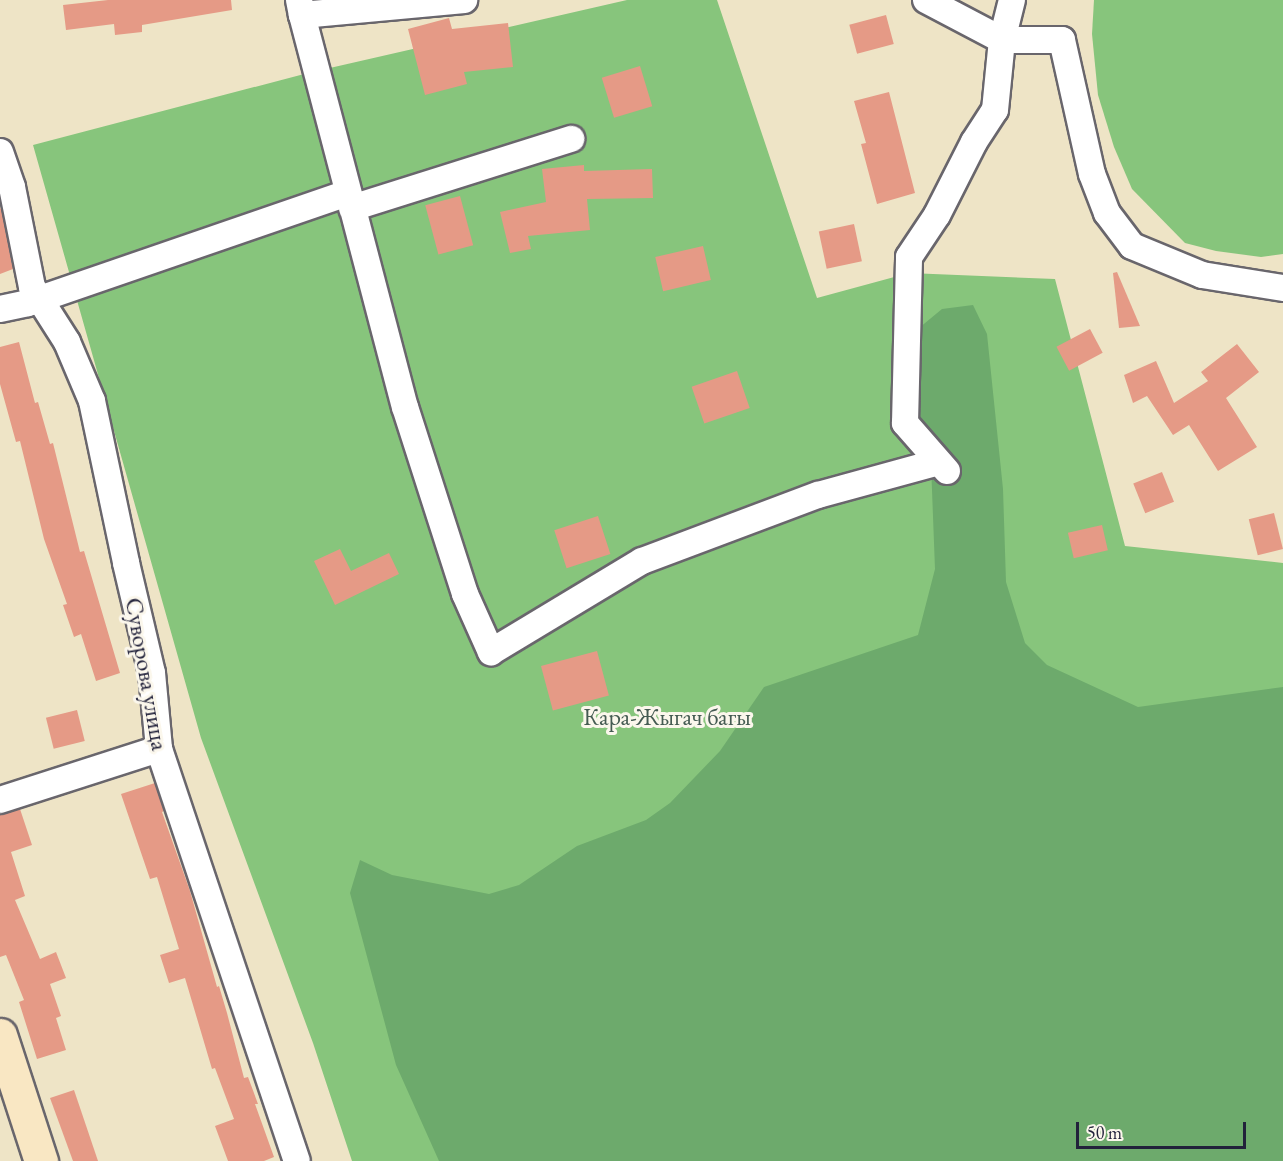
<!DOCTYPE html>
<meta charset="utf-8">
<style>
body{margin:0}
#map{position:relative;width:1283px;height:1161px;overflow:hidden;background:#eee4c6;font-family:"EB Garamond",serif}
div>[style]{position:absolute}
.green>*{inset:0;background:#87c57c}
.forest>*{inset:0;background:#6daa6c}
.building>*{inset:0;background:#e59a86;transform-origin:0 0}
.roads{filter:drop-shadow(2px 0 #69666c) drop-shadow(-2px 0 #69666c) drop-shadow(0 2px #69666c) drop-shadow(0 -2px #69666c)}
.street>*{height:26px;margin:-13px;padding:0 13px;transform-origin:13px;border-radius:13px;background:#fff}
.secondary>*{height:33px;margin:-16.5px;padding:0 16.5px;transform-origin:16.5px;border-radius:16.5px;background:#f9e7c3}
span{translate:-50% -50%;white-space:nowrap;text-align:center;line-height:1.15;-webkit-text-stroke:6px #fbf7ec;paint-order:stroke}
.street-label{font-size:24px;color:#22223b}
.park-label{font-size:24px;color:#455b52}
.scale{position:absolute;left:1076px;top:1122px;width:170px;height:27px;box-sizing:border-box;border:3px solid #22223b;border-top:0;padding-left:8px;font-size:18px;line-height:21px;white-space:nowrap;color:#22223b;-webkit-text-stroke:4px #fbf7ec;paint-order:stroke}
</style>
<div id="map">
<div class="green">
<i style="clip-path:polygon(627px 0,717px 0,817px 298px,909px 273px,1055px 279px,1125px 546px,1283px 563px,1283px 1161px,352px 1161px,313px 1043px,201px 738px,33px 145px,308px 73px)"></i>
<i style="clip-path:polygon(1094px 0,1283px 0,1283px 254px,1261px 257px,1216px 251px,1185px 243px,1132px 189px,1114px 147px,1098px 95px,1092px 34px)"></i>
</div>
<div class="forest">
<i style="clip-path:polygon(973px 305px,987px 334px,1003px 489px,1006px 582px,1025px 643px,1047px 665px,1138px 707px,1283px 687px,1283px 1161px,439px 1161px,396px 1065px,350px 893px,360px 860px,392px 875px,489px 894px,519px 885px,577px 846px,646px 820px,670px 803px,720px 751px,764px 687px,918px 635px,935px 569px,931px 464px,907px 369px,919px 328px,942px 309px)"></i>
</div>
<div class="building">
<i style="clip-path:polygon(108px 0,231px 0,232px 10px,142px 25px,142px 32px,115px 35px,114px 24px,66px 30px,63px 5px)"></i>
<i style="left:886px;top:15px;width:30px;height:38px;rotate:75deg"></i>
<i style="clip-path:polygon(449px 18px,452px 29px,508px 23px,513px 67px,464px 72px,467px 84px,425px 95px,408px 29px)"></i>
<i style="left:640px;top:66px;width:42px;height:40px;rotate:73deg"></i>
<i style="clip-path:polygon(889px 92px,915px 193px,877px 204px,861px 144px,866px 143px,854px 101px)"></i>
<i style="clip-path:polygon(584px 165px,584px 171px,652px 169px,653px 198px,587px 199px,590px 230px,528px 236px,531px 249px,510px 253px,500px 212px,546px 202px,542px 169px)"></i>
<i style="left:460px;top:196px;width:51px;height:36px;rotate:75deg"></i>
<i style="clip-path:polygon(1px 208px,13px 269px,0 274px,0 209px)"></i>
<i style="left:854px;top:224px;width:38px;height:36px;rotate:78deg"></i>
<i style="left:703px;top:246px;width:35px;height:49px;rotate:77deg"></i>
<i style="clip-path:polygon(1117px 272px,1140px 326px,1119px 328px,1113px 273px)"></i>
<i style="left:1090px;top:329px;width:27px;height:38px;rotate:62deg"></i>
<i style="clip-path:polygon(19px 342px,35px 403px,38px 402px,50px 444px,53px 443px,80px 552px,84px 551px,120px 673px,96px 681px,81px 634px,74px 637px,63px 605px,67px 604px,44px 539px,20px 441px,16px 442px,0 384px,0 347px)"></i>
<i style="clip-path:polygon(1237px 344px,1259px 372px,1226px 398px,1257px 447px,1218px 471px,1189px 425px,1173px 435px,1147px 396px,1133px 403px,1124px 375px,1156px 361px,1174px 403px,1208px 381px,1201px 372px)"></i>
<i style="left:737px;top:371px;width:39px;height:48px;rotate:71deg"></i>
<i style="left:1162px;top:472px;width:32px;height:31px;rotate:68deg"></i>
<i style="left:1274px;top:513px;width:37px;height:26px;rotate:76deg"></i>
<i style="left:598px;top:516px;width:40px;height:46px;rotate:72deg"></i>
<i style="left:1102px;top:525px;width:26px;height:35px;rotate:77deg"></i>
<i style="clip-path:polygon(340px 549px,351px 571px,389px 553px,399px 574px,335px 605px,314px 561px)"></i>
<i style="left:597px;top:651px;width:46px;height:58px;rotate:75deg"></i>
<i style="left:77px;top:710px;width:32px;height:32px;rotate:76deg"></i>
<i style="clip-path:polygon(155px 783px,164px 811px,162px 812px,190px 891px,217px 987px,219px 986px,227px 1013px,244px 1078px,248px 1077px,258px 1104px,255px 1104px,274px 1157px,264px 1161px,228px 1161px,215px 1126px,234px 1119px,215px 1068px,212px 1069px,185px 978px,169px 983px,160px 955px,179px 949px,157px 877px,150px 879px,121px 794px)"></i>
<i style="clip-path:polygon(20px 809px,32px 845px,11px 852px,25px 896px,15px 900px,40px 959px,56px 952px,66px 978px,50px 984px,61px 1016px,56px 1018px,66px 1050px,37px 1059px,19px 1002px,24px 1000px,6px 955px,0 957px,0 815px)"></i>
<i style="clip-path:polygon(74px 1090px,98px 1161px,73px 1161px,50px 1098px)"></i>
</div>
<div class="roads">
<div class="street">
<i style="left:299px;top:0;width:15px;rotate:79deg"></i>
<i style="left:302px;top:15px;width:163px;rotate:-5.3deg"></i>
<i style="left:926px;top:0;width:86px;rotate:27.8deg"></i>
<i style="left:1002px;top:40px;width:60px"></i>
<i style="left:1062px;top:40px;width:137px;rotate:77.4deg"></i>
<i style="left:1092px;top:174px;width:42px;rotate:69deg"></i>
<i style="left:1107px;top:213px;width:41px;rotate:52.9deg"></i>
<i style="left:1132px;top:246px;width:76px;rotate:22.5deg"></i>
<i style="left:1202px;top:275px;width:82px;rotate:9.1deg"></i>
<i style="left:302px;top:15px;width:405px;rotate:75.3deg"></i>
<i style="left:405px;top:407px;width:196px;rotate:72.2deg"></i>
<i style="left:465px;top:594px;width:64px;rotate:65.9deg"></i>
<i style="left:491px;top:652px;width:176px;rotate:-31.1deg"></i>
<i style="left:642px;top:561px;width:188px;rotate:-20.6deg"></i>
<i style="left:818px;top:495px;width:117px;rotate:-15.3deg"></i>
<i style="left:0;top:152px;width:37px;rotate:71deg"></i>
<i style="left:12px;top:187px;width:102px;rotate:78.7deg"></i>
<i style="left:32px;top:287px;width:65px;rotate:57.5deg"></i>
<i style="left:67px;top:342px;width:64px;rotate:67deg"></i>
<i style="left:92px;top:401px;width:166px;rotate:78.1deg"></i>
<i style="left:126px;top:563px;width:113px;rotate:76.7deg"></i>
<i style="left:152px;top:673px;width:76px;rotate:84.7deg"></i>
<i style="left:159px;top:749px;width:434px;rotate:71.5deg"></i>
<i style="left:352px;top:208px;width:230px;rotate:-17.5deg"></i>
<i style="left:0;top:309px;width:29px;rotate:-12deg"></i>
<i style="left:28px;top:303px;width:338px;rotate:-19deg"></i>
<i style="left:947px;top:471px;width:64px;rotate:-131.2deg"></i>
<i style="left:905px;top:423px;width:166px;rotate:-88.6deg"></i>
<i style="left:909px;top:257px;width:50px;rotate:-56.3deg"></i>
<i style="left:937px;top:215px;width:82px;rotate:-63.1deg"></i>
<i style="left:974px;top:142px;width:38px;rotate:-57deg"></i>
<i style="left:995px;top:110px;width:70px;rotate:-84.3deg"></i>
<i style="left:1002px;top:40px;width:41px;rotate:-76deg"></i>
<i style="left:0;top:800px;width:167px;rotate:-17.8deg"></i>
</div>
<div class="secondary">
<i style="left:0;top:1035px;width:133px;rotate:72deg"></i>
</div>
</div>
<div class="street-label">
<span style="left:147px;top:674px;rotate:80deg">Суворова улица</span>
</div>
<div class="park-label">
<span style="left:667px;top:717px">Кара-Жыгач багы</span>
</div>
<div class="scale">50 m</div>
</div>
